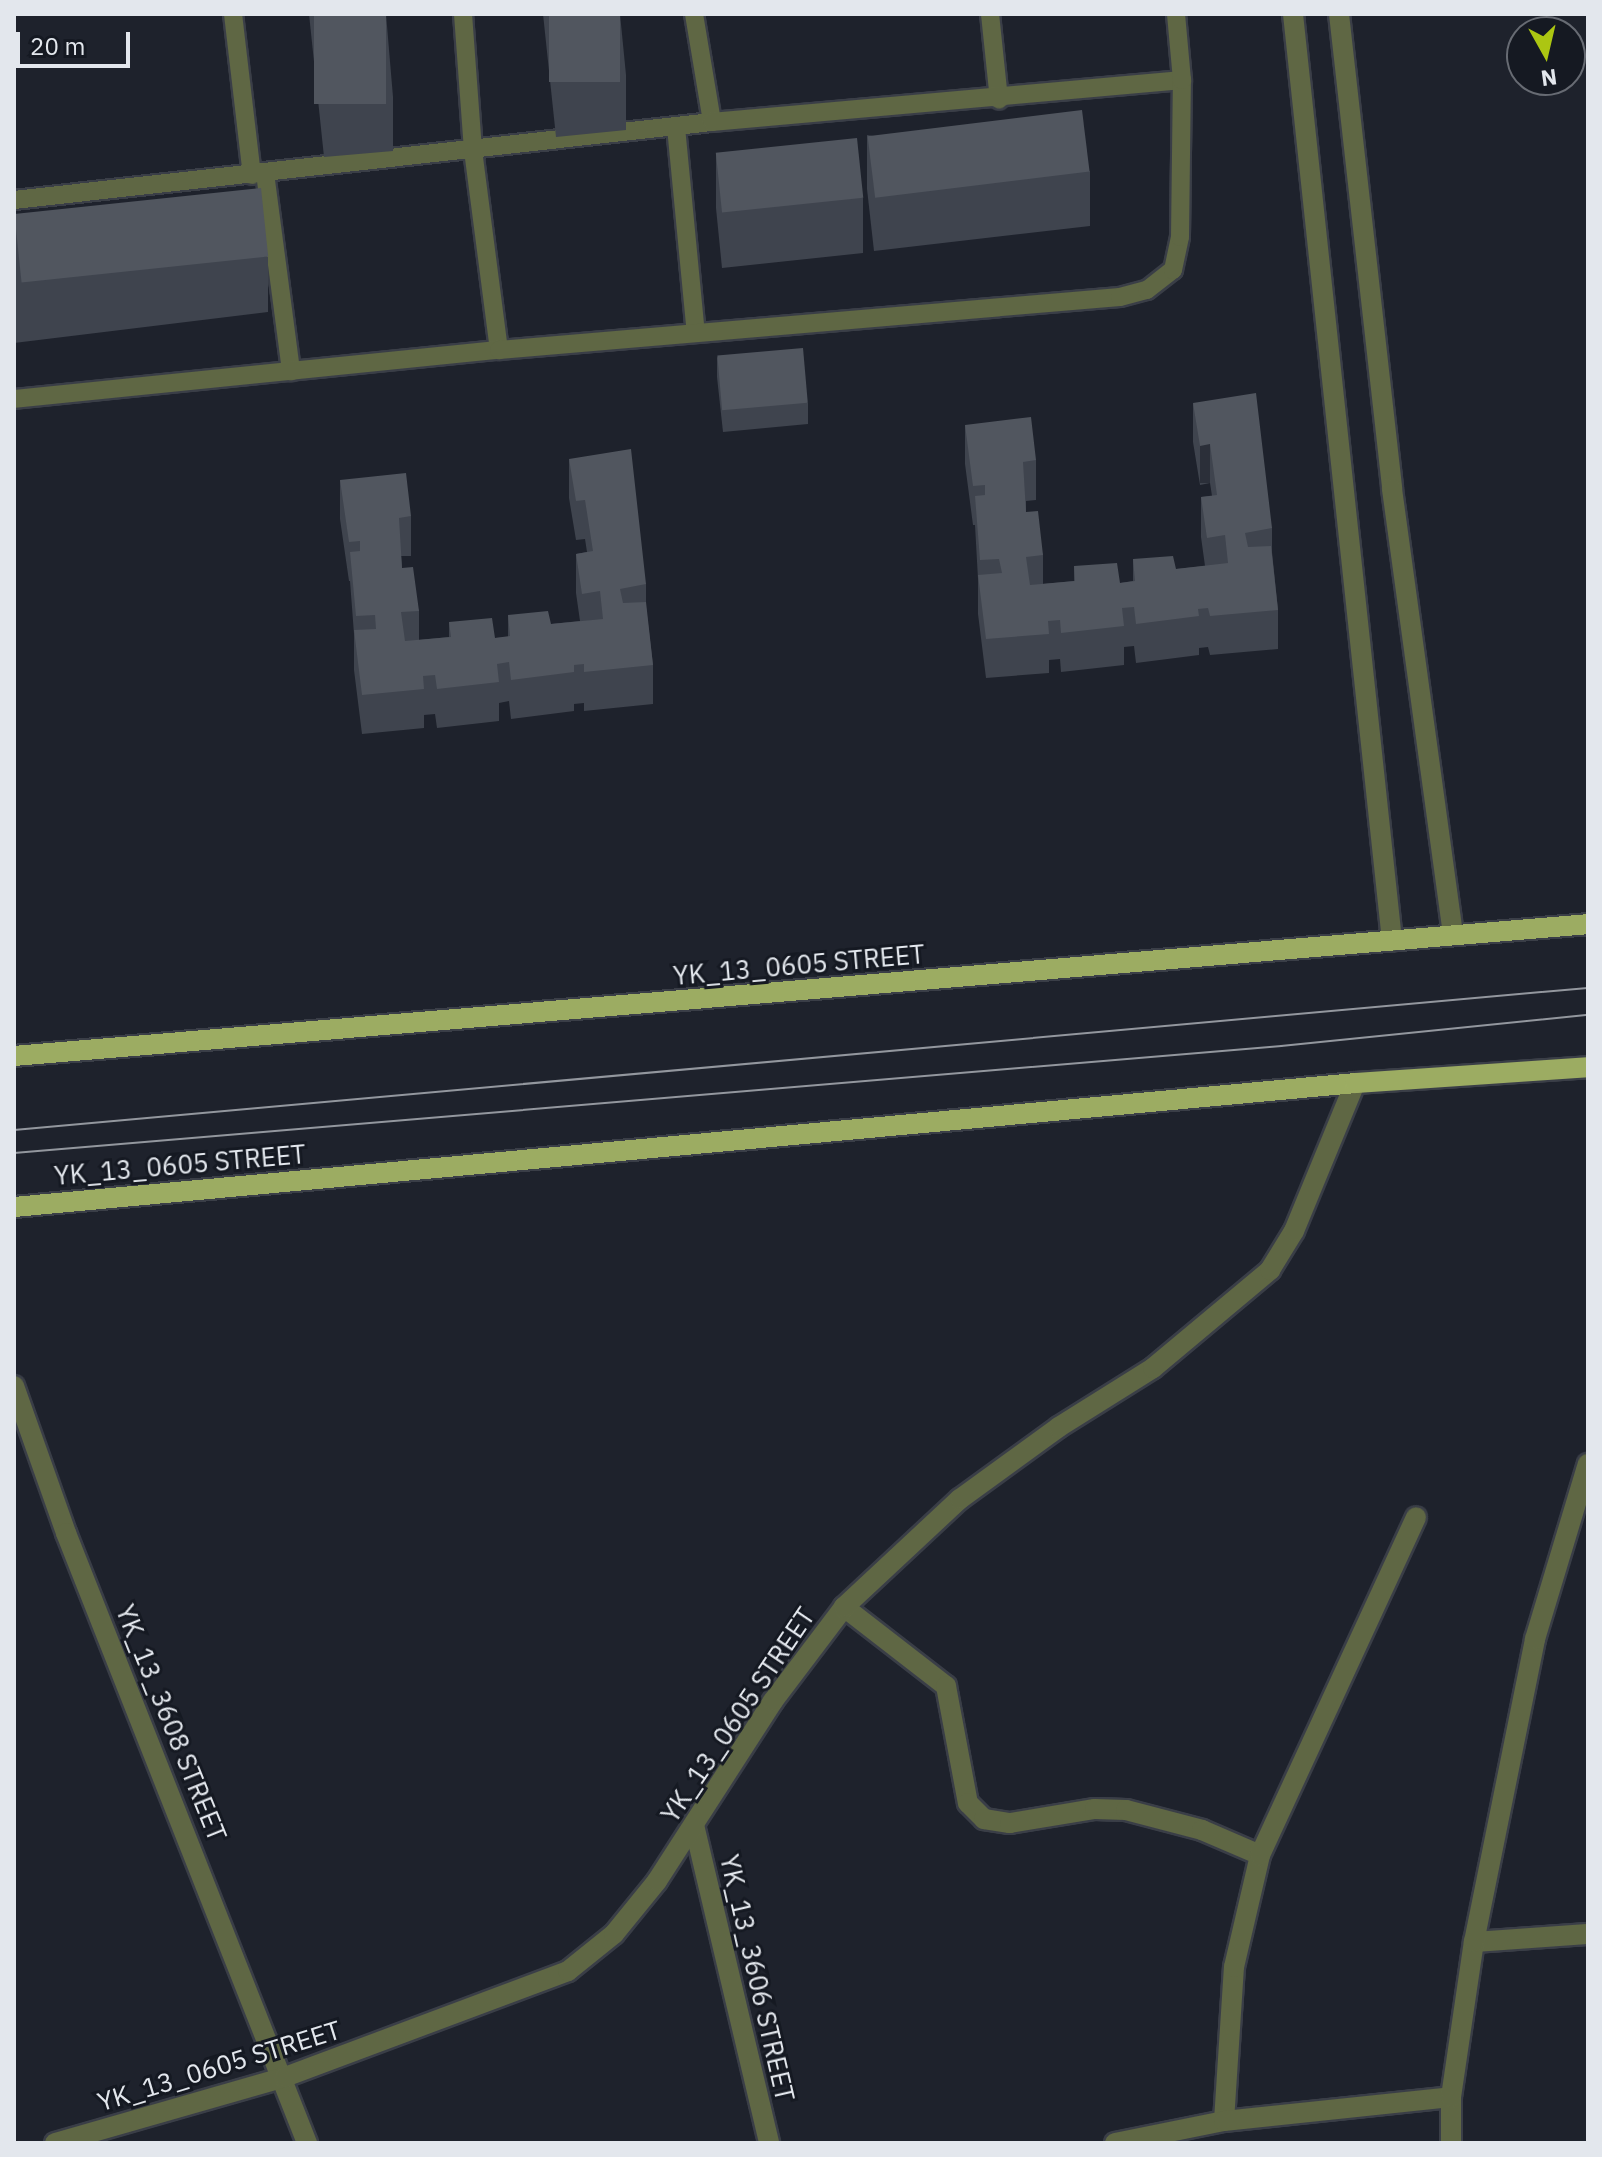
<!DOCTYPE html>
<style>
body{margin:0}
#map{position:relative;width:1602px;height:2157px;overflow:hidden;background:#1e222c;font-family:"IBM Plex Sans",sans-serif}
div>[style]{position:absolute}
.roads{filter:drop-shadow(2px 0 #3a3e47) drop-shadow(-2px 0 #3a3e47) drop-shadow(0 2px #3a3e47) drop-shadow(0 -2px #3a3e47)}
.service>*{height:18px;margin:-9px;padding:0 9px;transform-origin:9px;border-radius:9px;background:#5f6744}
.minor>*{height:20px;margin:-10px;padding:0 10px;transform-origin:10px;border-radius:10px;background:#5f6744}
.primary>*{height:20px;margin:-10px;padding:0 10px;transform-origin:10px;border-radius:10px;background:#9cac62}
.tram>*{height:2px;margin:-1px;padding:0 1px;transform-origin:1px;border-radius:1px;background:#93979e}
.wall>*{inset:0;background:#3f444e}
.shaded-wall>*{inset:0;background:#2b2f39;transform-origin:0 0}
.building>*{inset:0;background:#51565f;transform-origin:0 0}
span{translate:-50% -50%;white-space:nowrap;text-align:center;line-height:1.15;-webkit-text-stroke:6px #151922;paint-order:stroke}
.street-label{font-size:26px;color:#e3e7ed}
.frame{position:absolute;inset:0;border:16px solid #e3e7ed;pointer-events:none}
.north{position:absolute;left:1506px;top:16px;width:80px;height:80px;box-sizing:border-box;background:#151922;border:2px solid #676b73;border-radius:50%;rotate:172deg;font-size:22px;font-weight:700;line-height:32px;text-align:center;color:#e3e7ed}
.north::after{content:'';display:block;margin:auto;width:28px;height:36px;background:#acc612;clip-path:polygon(50% 0,100% 100%,50% 72%,0 100%)}
.scale{position:absolute;left:16px;top:32px;width:114px;height:36px;box-sizing:border-box;border:4px solid #e3e7ed;border-top:0;padding-left:10px;font-size:24px;line-height:28px;white-space:nowrap;color:#e3e7ed;-webkit-text-stroke:6px #151922;paint-order:stroke}
</style>
<div id="map">
<div class="roads">
<div class="service">
<i style="left:233px;top:14px;width:162px;rotate:83.3deg"></i>
<i style="left:463px;top:14px;width:136px;rotate:85.8deg"></i>
<i style="left:473px;top:150px;width:202px;rotate:82.6deg"></i>
<i style="left:694px;top:14px;width:109px;rotate:80.5deg"></i>
<i style="left:990px;top:14px;width:86px;rotate:84deg"></i>
<i style="left:676px;top:127px;width:207px;rotate:84.5deg"></i>
<i style="left:265px;top:173px;width:200px;rotate:82.5deg"></i>
<i style="left:14px;top:200px;width:702px;rotate:-6.38deg"></i>
<i style="left:712px;top:122px;width:472px;rotate:-5.1deg"></i>
<i style="left:14px;top:399px;width:487px;rotate:-5.8deg"></i>
<i style="left:499px;top:350px;width:623px;rotate:-4.88deg"></i>
<i style="left:1120px;top:297px;width:28px;rotate:-15deg"></i>
<i style="left:1147px;top:290px;width:33px;rotate:-38deg"></i>
<i style="left:1173px;top:270px;width:34px;rotate:-78deg"></i>
<i style="left:1180px;top:237px;width:157px;rotate:-89.3deg"></i>
<i style="left:1182px;top:80px;width:66px;rotate:-95.2deg"></i>
</div>
<div class="minor">
<i style="left:1293px;top:14px;width:932px;rotate:83.9deg"></i>
<i style="left:1339px;top:14px;width:478px;rotate:83.6deg"></i>
<i style="left:1392px;top:489px;width:450px;rotate:82.2deg"></i>
<i style="left:14px;top:1386px;width:156px;rotate:70.5deg"></i>
<i style="left:66px;top:1533px;width:656px;rotate:68.44deg"></i>
<i style="left:844px;top:1607px;width:129px;rotate:37.8deg"></i>
<i style="left:946px;top:1686px;width:119px;rotate:79.4deg"></i>
<i style="left:968px;top:1803px;width:23px;rotate:45deg"></i>
<i style="left:984px;top:1819px;width:26px;rotate:9deg"></i>
<i style="left:1010px;top:1823px;width:86px;rotate:-9.4deg"></i>
<i style="left:1095px;top:1809px;width:31px;rotate:2deg"></i>
<i style="left:1126px;top:1810px;width:79px;rotate:14.7deg"></i>
<i style="left:1202px;top:1830px;width:63px;rotate:23.3deg"></i>
<i style="left:694px;top:1825px;width:327px;rotate:76.7deg"></i>
<i style="left:1474px;top:1942px;width:114px;rotate:-4deg"></i>
<i style="left:1224px;top:2121px;width:154px;rotate:-86.3deg"></i>
<i style="left:1234px;top:1967px;width:115px;rotate:-76.9deg"></i>
<i style="left:1260px;top:1855px;width:372px;rotate:-65.2deg"></i>
<i style="left:55px;top:2143px;width:239px;rotate:-16deg"></i>
<i style="left:285px;top:2077px;width:302px;rotate:-20.5deg"></i>
<i style="left:568px;top:1971px;width:59px;rotate:-38.8deg"></i>
<i style="left:614px;top:1934px;width:68px;rotate:-50.9deg"></i>
<i style="left:657px;top:1881px;width:214px;rotate:-57.2deg"></i>
<i style="left:773px;top:1701px;width:118px;rotate:-52.9deg"></i>
<i style="left:844px;top:1607px;width:158px;rotate:-43deg"></i>
<i style="left:960px;top:1499px;width:122px;rotate:-36deg"></i>
<i style="left:1059px;top:1427px;width:111px;rotate:-32.1deg"></i>
<i style="left:1153px;top:1368px;width:153px;rotate:-39.9deg"></i>
<i style="left:1270px;top:1270px;width:46px;rotate:-58.4deg"></i>
<i style="left:1294px;top:1231px;width:160px;rotate:-67.6deg"></i>
<i style="left:1115px;top:2143px;width:111px;rotate:-11.4deg"></i>
<i style="left:1224px;top:2121px;width:228px;rotate:-6deg"></i>
<i style="left:1451px;top:2143px;width:46px;rotate:-90deg"></i>
<i style="left:1451px;top:2097px;width:157px;rotate:-81.6deg"></i>
<i style="left:1474px;top:1942px;width:309px;rotate:-78.6deg"></i>
<i style="left:1535px;top:1639px;width:183px;rotate:-73.2deg"></i>
</div>
<div class="primary">
<i style="left:14px;top:1056px;width:1580px;rotate:-4.79deg"></i>
<i style="left:14px;top:1207px;width:1347px;rotate:-5.28deg"></i>
<i style="left:1355px;top:1083px;width:234px;rotate:-3.9deg"></i>
</div>
</div>
<div class="tram">
<i style="left:14px;top:1130px;width:1580px;rotate:-5.16deg"></i>
<i style="left:14px;top:1153px;width:1272px;rotate:-4.83deg"></i>
<i style="left:1281px;top:1046px;width:309px;rotate:-5.8deg"></i>
</div>
<div class="wall">
<i style="clip-path:polygon(309px 14px,386px 14px,393px 97px,393px 151px,324px 157px)"></i>
<i style="clip-path:polygon(543px 14px,620px 14px,626px 75px,626px 130px,556px 137px)"></i>
<i style="clip-path:polygon(867px 135px,1090px 171px,1090px 226px,874px 251px,867px 189px)"></i>
<i style="clip-path:polygon(716px 154px,863px 198px,863px 253px,722px 268px,716px 208px)"></i>
<i style="clip-path:polygon(14px 215px,268px 257px,268px 312px,14px 343px)"></i>
<i style="clip-path:polygon(717px 357px,808px 403px,808px 424px,723px 432px,717px 377px)"></i>
<i style="clip-path:polygon(1193px 403px,1272px 528px,1272px 552px,1278px 610px,1278px 649px,1210px 655px,1208px 647px,1199px 648px,1199px 655px,1136px 663px,1134px 646px,1124px 647px,1124px 665px,1061px 672px,1060px 659px,1049px 660px,1049px 673px,986px 678px,978px 614px,978px 579px,975px 525px,973px 525px,965px 464px,965px 425px,1036px 460px,1036px 500px,1026px 501px,1026px 512px,1043px 555px,1043px 584px,1074px 581px,1074px 566px,1120px 583px,1133px 581px,1133px 559px,1176px 569px,1205px 566px,1201px 537px,1201px 497px,1212px 496px,1210px 483px,1200px 485px,1193px 442px)"></i>
<i style="clip-path:polygon(569px 459px,646px 584px,646px 607px,653px 665px,653px 704px,584px 711px,584px 703px,574px 704px,574px 711px,511px 719px,509px 701px,499px 703px,499px 721px,437px 728px,435px 714px,424px 715px,424px 728px,362px 734px,354px 670px,354px 634px,350px 581px,349px 581px,340px 519px,340px 480px,411px 516px,411px 556px,401px 556px,402px 568px,419px 611px,419px 640px,449px 637px,449px 622px,495px 638px,508px 637px,508px 615px,551px 624px,580px 621px,576px 593px,576px 554px,587px 552px,585px 539px,576px 540px,569px 498px)"></i>
</div>
<div class="shaded-wall">
<i style="left:1210px;top:444px;width:39px;height:10px;rotate:90deg"></i>
</div>
<div class="building">
<i style="left:314px;top:14px;width:72px;height:90px"></i>
<i style="left:549px;top:14px;width:71px;height:68px"></i>
<i style="left:1082px;top:110px;width:62px;height:216px;rotate:83deg"></i>
<i style="left:857px;top:138px;width:60px;height:142px;rotate:84deg"></i>
<i style="left:261px;top:188px;width:69px;height:248px;rotate:84deg"></i>
<i style="left:803px;top:348px;width:55px;height:86px;rotate:85deg"></i>
<i style="clip-path:polygon(1256px 393px,1272px 528px,1245px 533px,1248px 547px,1271px 546px,1278px 610px,1210px 616px,1208px 608px,1198px 609px,1199px 616px,1136px 624px,1134px 607px,1122px 608px,1124px 626px,1061px 633px,1060px 620px,1048px 621px,1049px 634px,986px 639px,978px 575px,1002px 573px,999px 559px,980px 560px,975px 496px,985px 495px,985px 485px,973px 486px,965px 425px,1031px 417px,1036px 460px,1023px 462px,1026px 512px,1038px 511px,1043px 555px,1026px 557px,1030px 585px,1075px 581px,1074px 566px,1117px 563px,1120px 583px,1135px 581px,1133px 559px,1173px 556px,1176px 569px,1228px 563px,1225px 535px,1207px 538px,1201px 497px,1217px 495px,1210px 444px,1200px 446px,1193px 403px)"></i>
<i style="clip-path:polygon(631px 449px,646px 584px,620px 589px,623px 603px,646px 602px,653px 665px,584px 672px,584px 664px,574px 665px,574px 672px,511px 680px,509px 662px,497px 664px,499px 682px,437px 689px,435px 675px,423px 676px,424px 689px,362px 695px,354px 630px,376px 629px,375px 615px,356px 616px,350px 552px,360px 551px,360px 541px,349px 542px,340px 480px,406px 473px,411px 516px,399px 518px,402px 568px,413px 567px,419px 611px,401px 612px,405px 641px,451px 637px,449px 622px,492px 618px,495px 638px,510px 636px,508px 615px,548px 611px,551px 624px,603px 619px,600px 591px,582px 594px,576px 554px,593px 551px,585px 500px,576px 501px,569px 459px)"></i>
</div>
<div class="street-label">
<span style="left:799px;top:965px;rotate:-5deg">YK_13_0605 STREET</span>
<span style="left:180px;top:1165px;rotate:-5deg">YK_13_0605 STREET</span>
<span style="left:738px;top:1715px;rotate:-56deg">YK_13_0605 STREET</span>
<span style="left:171px;top:1723px;rotate:68deg">YK_13_3608 STREET</span>
<span style="left:757px;top:1978px;rotate:77deg">YK_13_3606 STREET</span>
<span style="left:219px;top:2066px;rotate:-17deg">YK_13_0605 STREET</span>
</div>
<div class="frame"></div>
<div class="north">N</div>
<div class="scale">20 m</div>
</div>
